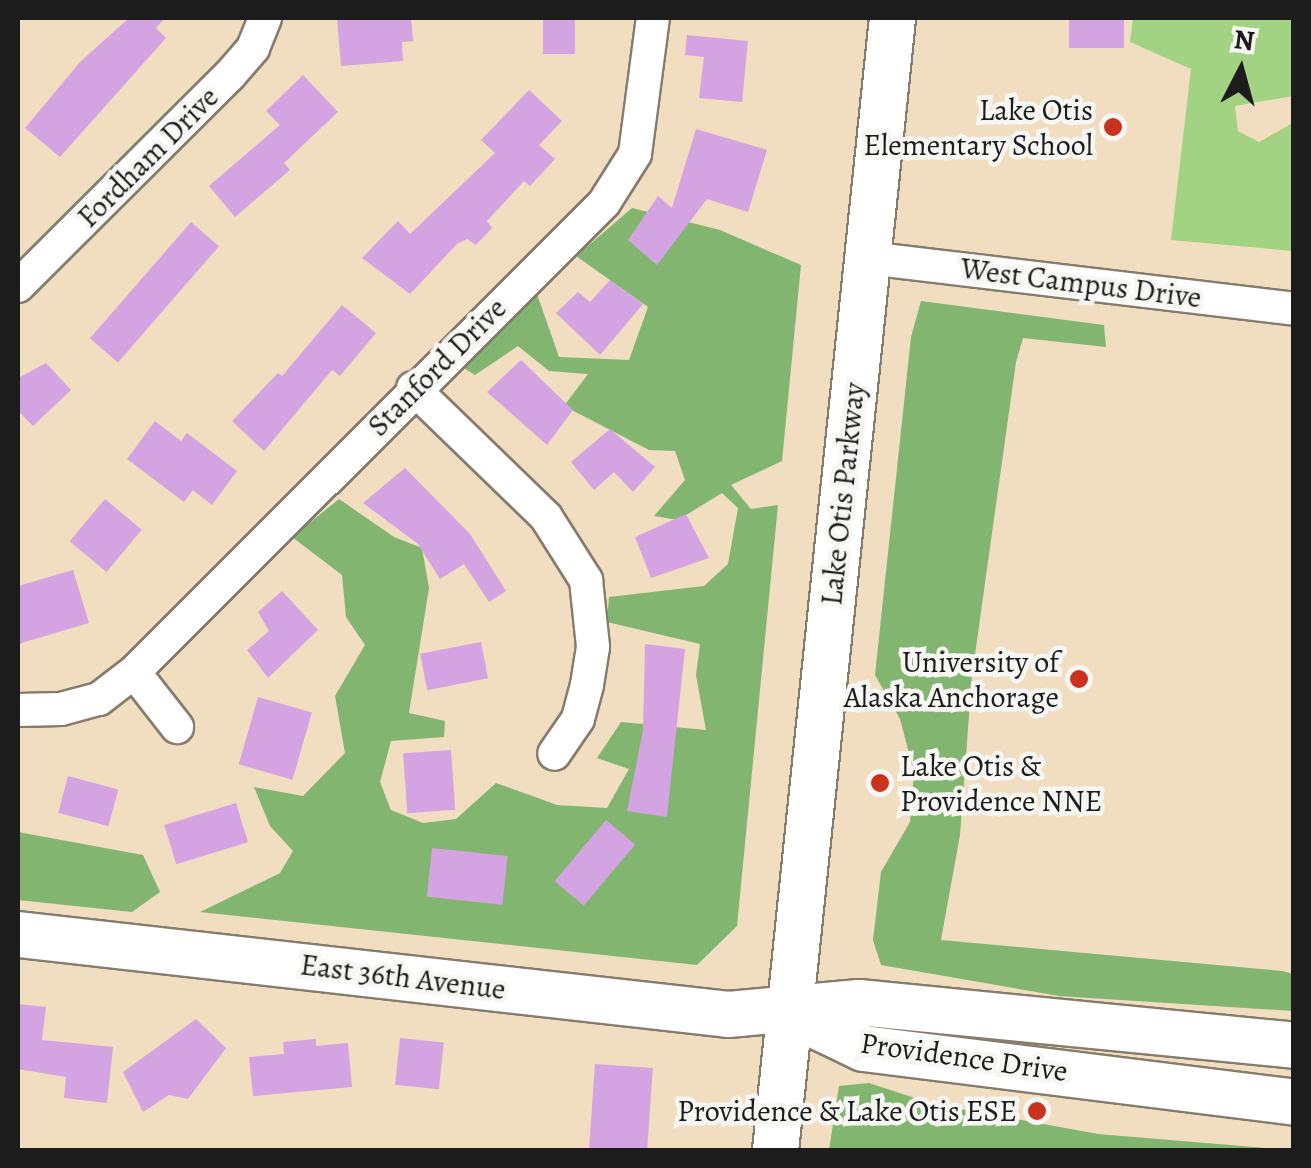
<!DOCTYPE html>
<style>
body{margin:0}
#map{position:relative;width:1311px;height:1168px;overflow:hidden;background:#f1ddbf;font-family:Alegreya,serif}
div>[style]{position:absolute}
.green>*{inset:0;background:#a2d382}
.forest>*{inset:0;background:#81b570}
.building>*{inset:0;background:#d4a4e2;transform-origin:0 0}
.roads{filter:drop-shadow(2px 0 #867c6e) drop-shadow(-2px 0 #867c6e) drop-shadow(0 2px #867c6e) drop-shadow(0 -2px #867c6e)}
.minor>*{height:32px;margin:-16px;padding:0 16px;transform-origin:16px;border-radius:16px;background:#fff}
.secondary>*{height:45px;margin:-22.5px;padding:0 22.5px;transform-origin:22.5px;border-radius:22.5px;background:#fff}
.dots>*{width:28px;height:28px;translate:-50% -50%;box-sizing:border-box;border:5px solid #f6f6f2;border-radius:50%}
span{translate:-50% -50%;white-space:nowrap;text-align:center;line-height:1.15;-webkit-text-stroke:9px #f6f6f2;paint-order:stroke}
.poi-label{font-size:30px;color:#1c1c1c}
.right{translate:-100% -50%;text-align:right}
.left{translate:0 -50%;text-align:left}
.street-label{font-size:30px;color:#1c1c1c}
.frame{position:absolute;inset:0;border:20px solid #1c1c1c;pointer-events:none}
.north{position:absolute;left:1191px;top:20px;width:100px;height:100px;-webkit-text-stroke:8px #f6f6f2;paint-order:stroke;rotate:6deg;font-size:28px;font-weight:700;line-height:40px;text-align:center;color:#1c1c1c}
.north::after{content:'';display:block;margin:auto;width:35px;height:45px;background:#1c1c1c;clip-path:polygon(50% 0,100% 100%,50% 72%,0 100%)}
</style>
<div id="map">
<div class="green">
<i style="clip-path:polygon(1133px 18px,1293px 18px,1293px 96px,1235px 106px,1238px 131px,1259px 142px,1293px 123px,1293px 251px,1171px 240px,1191px 69px,1130px 42px)"></i>
</div>
<div class="forest">
<i style="clip-path:polygon(632px 208px,720px 230px,801px 265px,782px 461px,731px 485px,751px 509px,778px 505px,737px 926px,697px 965px,200px 912px,280px 873px,293px 851px,270px 826px,254px 787px,303px 796px,345px 753px,335px 696px,365px 645px,346px 617px,342px 575px,292px 537px,339px 499px,394px 537px,422px 548px,429px 588px,409px 713px,445px 721px,444px 737px,391px 741px,380px 782px,391px 810px,423px 823px,456px 819px,496px 783px,557px 805px,607px 808px,629px 769px,597px 758px,621px 722px,706px 730px,696px 675px,700px 644px,607px 622px,609px 597px,704px 586px,728px 564px,738px 508px,722px 493px,678px 520px,654px 516px,685px 480px,675px 451px,649px 450px,564px 406px,588px 374px,549px 371px,518px 346px,475px 375px,454px 362px,537px 294px,559px 357px,629px 360px,648px 307px,576px 256px)"></i>
<i style="clip-path:polygon(921px 301px,1104px 325px,1106px 347px,1023px 338px,1016px 362px,972px 676px,960px 835px,941px 940px,1282px 971px,1293px 974px,1293px 1011px,1059px 996px,881px 965px,873px 940px,881px 872px,910px 822px,914px 772px,900px 719px,875px 675px,911px 337px)"></i>
<i style="clip-path:polygon(18px 832px,143px 855px,160px 892px,132px 912px,18px 900px)"></i>
<i style="clip-path:polygon(869px 1083px,933px 1104px,1098px 1134px,1289px 1150px,829px 1150px,839px 1086px)"></i>
</div>
<div class="building">
<i style="clip-path:polygon(129px 18px,165px 18px,156px 28px,166px 38px,60px 157px,25px 128px,80px 62px)"></i>
<i style="clip-path:polygon(337px 18px,411px 18px,413px 41px,402px 42px,403px 61px,341px 66px)"></i>
<i style="left:543px;top:18px;width:32px;height:36px"></i>
<i style="left:1069px;top:18px;width:55px;height:30px"></i>
<i style="clip-path:polygon(687px 35px,748px 41px,742px 102px,699px 98px,704px 57px,685px 55px)"></i>
<i style="clip-path:polygon(303px 75px,338px 112px,284px 163px,290px 170px,235px 217px,209px 186px,280px 125px,266px 111px)"></i>
<i style="clip-path:polygon(529px 90px,562px 121px,539px 145px,555px 159px,530px 186px,524px 181px,487px 221px,492px 228px,476px 245px,467px 239px,457px 244px,410px 294px,362px 258px,398px 221px,410px 234px,495px 153px,481px 140px)"></i>
<i style="clip-path:polygon(696px 129px,767px 150px,748px 212px,707px 199px,657px 265px,628px 240px,658px 196px,672px 208px)"></i>
<i style="left:191px;top:222px;width:37px;height:154px;rotate:41deg"></i>
<i style="clip-path:polygon(610px 280px,643px 304px,600px 355px,556px 313px,578px 292px,590px 302px)"></i>
<i style="clip-path:polygon(342px 305px,376px 333px,340px 376px,332px 370px,264px 451px,232px 421px,278px 373px,282px 376px)"></i>
<i style="clip-path:polygon(521px 360px,573px 410px,547px 445px,487px 392px)"></i>
<i style="clip-path:polygon(46px 363px,71px 390px,33px 426px,18px 411px,18px 378px)"></i>
<i style="clip-path:polygon(155px 421px,181px 441px,187px 433px,237px 471px,212px 505px,193px 490px,184px 502px,127px 459px)"></i>
<i style="clip-path:polygon(610px 429px,655px 467px,633px 492px,614px 472px,594px 490px,571px 462px)"></i>
<i style="clip-path:polygon(405px 468px,470px 534px,506px 591px,489px 602px,464px 564px,440px 579px,418px 544px,363px 503px)"></i>
<i style="left:105px;top:499px;width:48px;height:55px;rotate:40deg"></i>
<i style="clip-path:polygon(686px 514px,709px 558px,651px 578px,635px 537px)"></i>
<i style="clip-path:polygon(73px 570px,89px 623px,18px 644px,18px 586px)"></i>
<i style="clip-path:polygon(282px 591px,318px 630px,268px 678px,247px 650px,269px 631px,258px 612px)"></i>
<i style="left:481px;top:642px;width:37px;height:62px;rotate:79deg"></i>
<i style="clip-path:polygon(645px 644px,685px 649px,667px 817px,627px 811px,643px 730px)"></i>
<i style="left:258px;top:697px;width:56px;height:70px;rotate:16deg"></i>
<i style="left:451px;top:750px;width:60px;height:48px;rotate:86deg"></i>
<i style="left:68px;top:776px;width:52px;height:38px;rotate:15deg"></i>
<i style="left:236px;top:803px;width:41px;height:75px;rotate:73deg"></i>
<i style="left:606px;top:820px;width:38px;height:80px;rotate:40deg"></i>
<i style="left:432px;top:848px;width:76px;height:49px;rotate:6deg"></i>
<i style="clip-path:polygon(18px 1004px,46px 1007px,42px 1040px,113px 1047px,107px 1103px,64px 1098px,66px 1077px,18px 1069px)"></i>
<i style="clip-path:polygon(196px 1019px,226px 1048px,188px 1099px,169px 1095px,143px 1112px,123px 1072px)"></i>
<i style="left:400px;top:1038px;width:44px;height:47px;rotate:6deg"></i>
<i style="clip-path:polygon(316px 1039px,316px 1046px,348px 1043px,352px 1087px,253px 1096px,249px 1057px,284px 1054px,283px 1042px)"></i>
<i style="left:595px;top:1064px;width:58px;height:86px;rotate:4deg"></i>
</div>
<div class="roads">
<div class="minor">
<i style="left:868px;top:258px;width:429px;rotate:6.8deg"></i>
<i style="left:18px;top:286px;width:298px;rotate:-44.9deg"></i>
<i style="left:229px;top:76px;width:37px;rotate:-49deg"></i>
<i style="left:253px;top:48px;width:32px;rotate:-68deg"></i>
<i style="left:413px;top:388px;width:185px;rotate:44.1deg"></i>
<i style="left:546px;top:517px;width:75px;rotate:57.6deg"></i>
<i style="left:586px;top:580px;width:67px;rotate:84deg"></i>
<i style="left:593px;top:647px;width:38px;rotate:99deg"></i>
<i style="left:587px;top:685px;width:35px;rotate:105deg"></i>
<i style="left:578px;top:719px;width:42px;rotate:124.4deg"></i>
<i style="left:134px;top:672px;width:70px;rotate:52deg"></i>
<i style="left:18px;top:710px;width:43px;rotate:-1.3deg"></i>
<i style="left:61px;top:709px;width:39px;rotate:-15deg"></i>
<i style="left:99px;top:699px;width:44px;rotate:-37.6deg"></i>
<i style="left:134px;top:672px;width:664px;rotate:-44.94deg"></i>
<i style="left:604px;top:203px;width:58px;rotate:-57.7deg"></i>
<i style="left:635px;top:154px;width:137px;rotate:-82.5deg"></i>
</div>
<div class="secondary">
<i style="left:18px;top:934px;width:714px;rotate:6.43deg"></i>
<i style="left:728px;top:1014px;width:131px;rotate:-5.3deg"></i>
<i style="left:858px;top:1002px;width:438px;rotate:5.6deg"></i>
<i style="left:788px;top:1012px;width:83px;rotate:25.6deg"></i>
<i style="left:863px;top:1048px;width:434px;rotate:7.1deg"></i>
<i style="left:775px;top:1150px;width:1138px;rotate:-84.1deg"></i>
</div>
</div>
<div class="dots">
<i style="left:1113px;top:127px;background:#c8321e"></i>
<i style="left:1079px;top:679px;background:#c8321e"></i>
<i style="left:880px;top:783px;background:#c8321e"></i>
<i style="left:1037px;top:1111px;background:#c8321e"></i>
</div>
<div class="poi-label">
<span class="right" style="left:1093px;top:127px">Lake Otis<br>Elementary School</span>
<span class="right" style="left:1059px;top:679px">University of<br>Alaska Anchorage</span>
<span class="left" style="left:900px;top:783px">Lake Otis &amp;<br>Providence NNE</span>
<span class="right" style="left:1017px;top:1111px">Providence &amp; Lake Otis ESE</span>
</div>
<div class="street-label">
<span style="left:148px;top:157px;rotate:-45deg">Fordham Drive</span>
<span style="left:1081px;top:283px;rotate:7deg">West Campus Drive</span>
<span style="left:437px;top:367px;rotate:-45deg">Stanford Drive</span>
<span style="left:843px;top:494px;rotate:-84deg">Lake Otis Parkway</span>
<span style="left:403px;top:977px;rotate:7deg">East 36th Avenue</span>
<span style="left:964px;top:1057px;rotate:8deg">Providence Drive</span>
</div>
<div class="frame"></div>
<div class="north">N</div>
</div>
